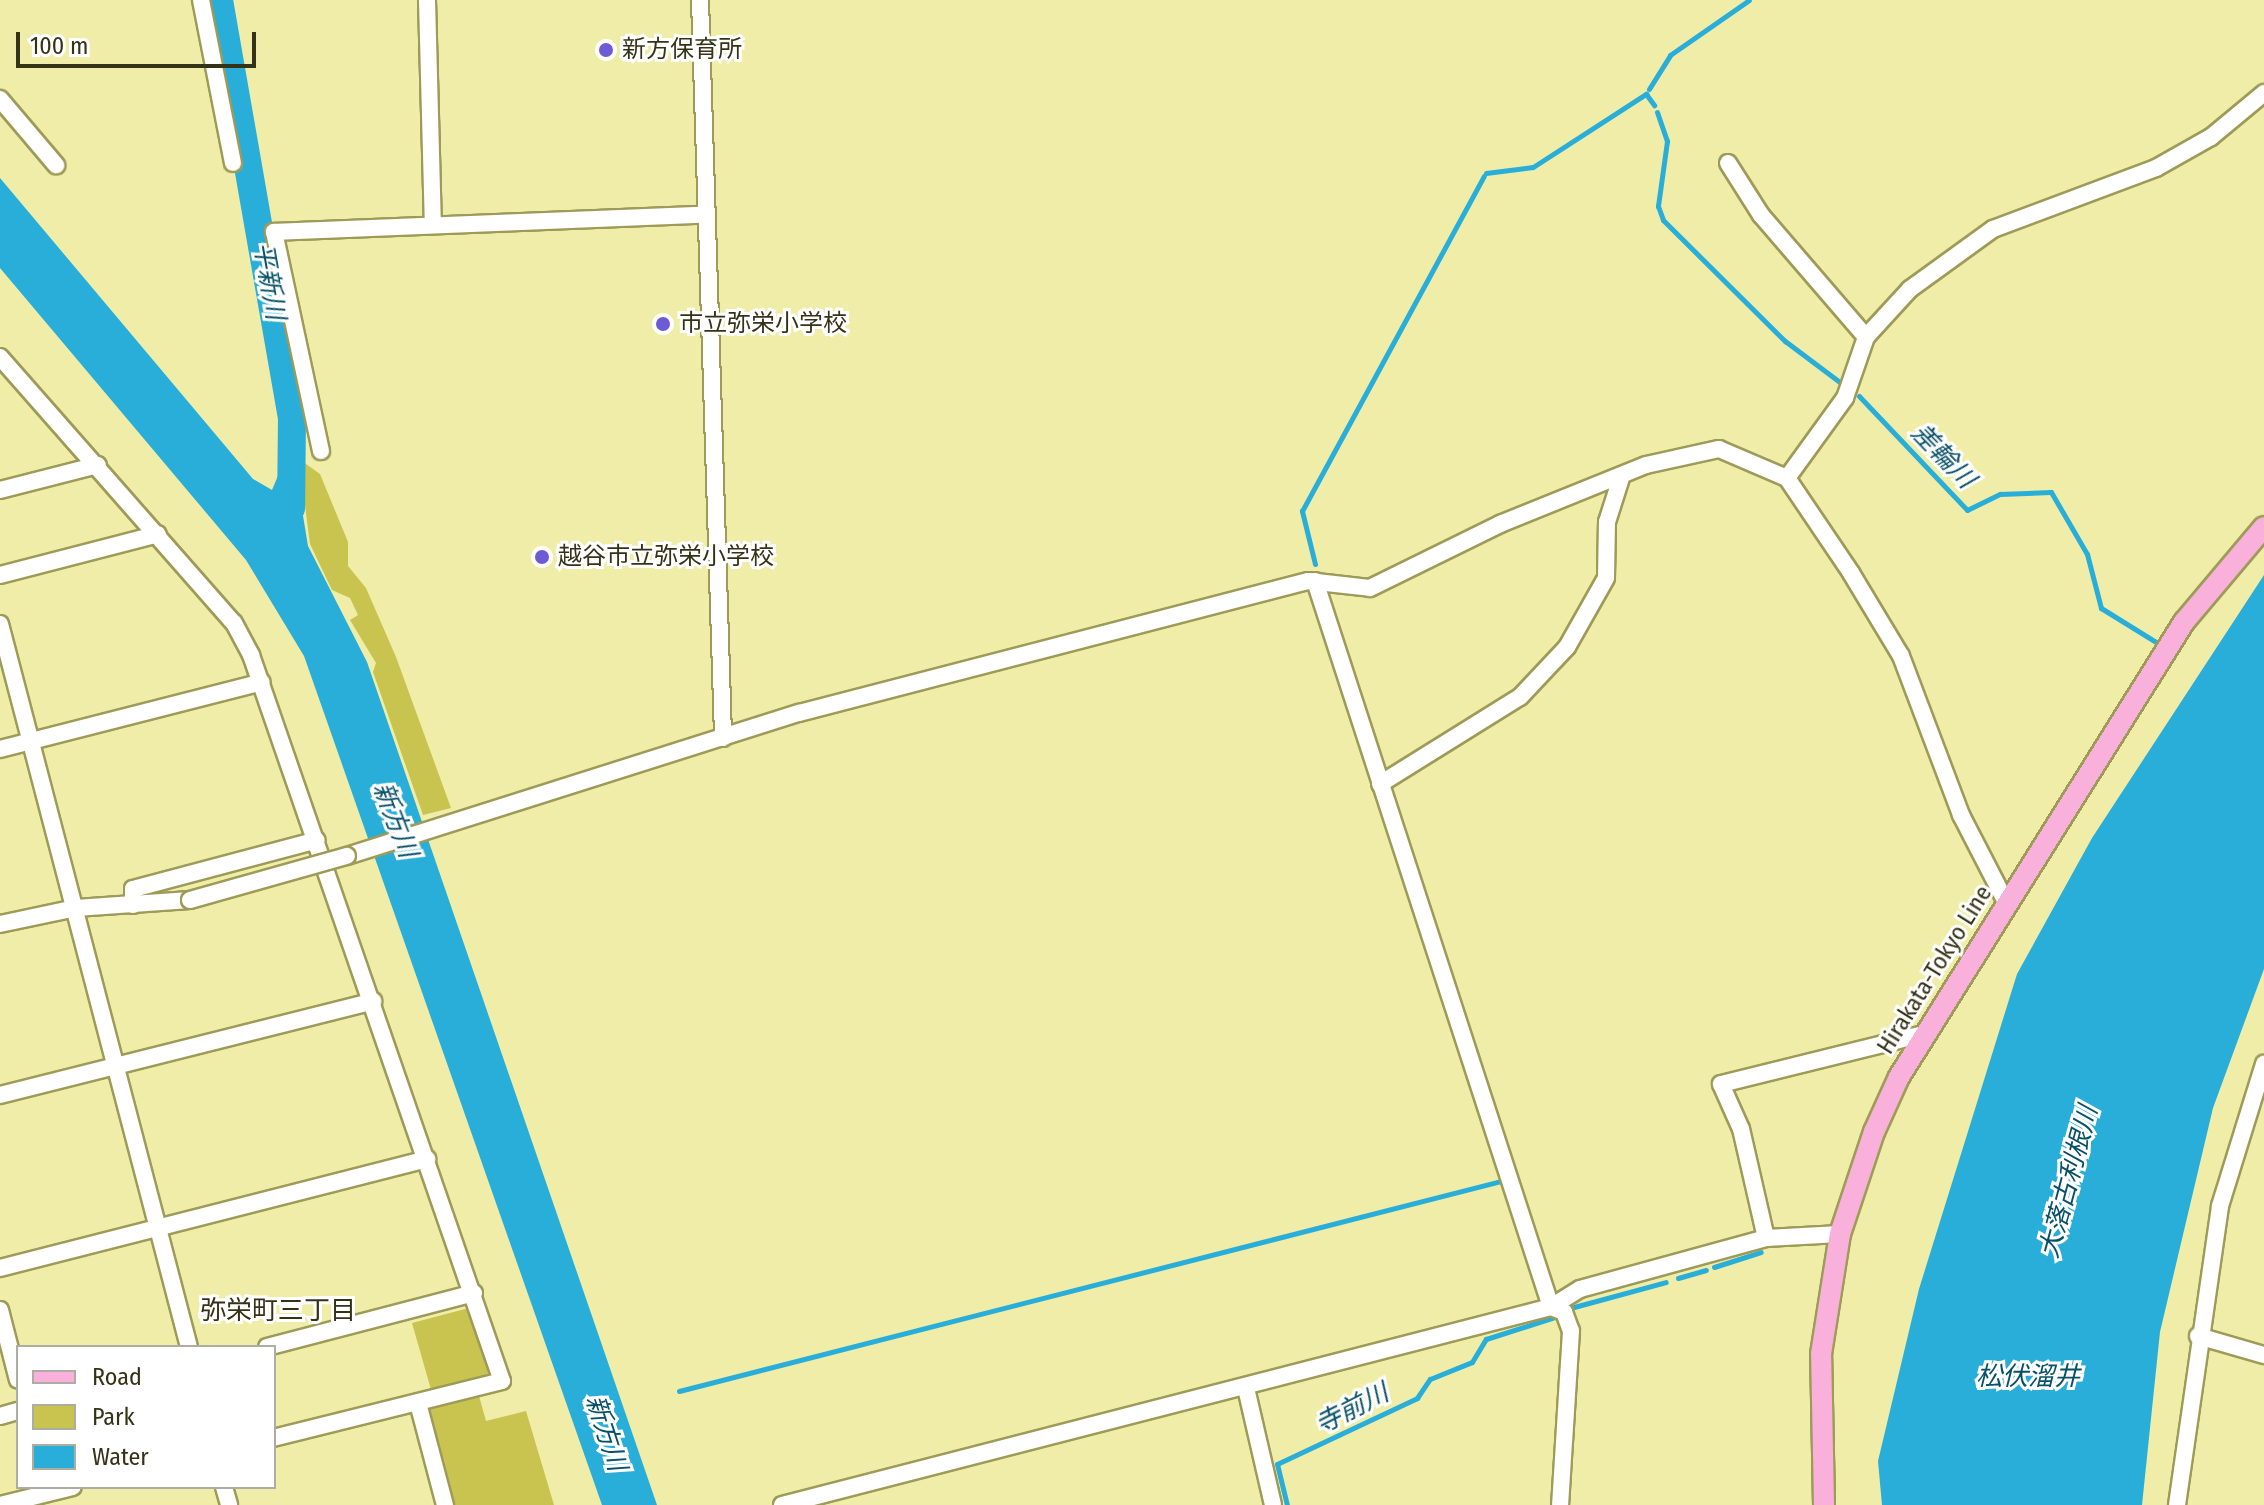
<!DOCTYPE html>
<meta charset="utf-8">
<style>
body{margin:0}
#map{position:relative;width:2264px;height:1505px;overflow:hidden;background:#efeda7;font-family:"Fira Sans Condensed","Noto Sans JP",sans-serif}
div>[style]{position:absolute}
.green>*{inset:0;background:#c9c350}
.water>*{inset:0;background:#29aeda}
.stream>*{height:5px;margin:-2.5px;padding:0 2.5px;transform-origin:2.5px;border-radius:2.5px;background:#29aeda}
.river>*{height:28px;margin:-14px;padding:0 14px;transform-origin:14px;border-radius:14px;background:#29aeda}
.roads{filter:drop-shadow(2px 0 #9e9b58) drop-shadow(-2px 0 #9e9b58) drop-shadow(0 2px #9e9b58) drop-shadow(0 -2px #9e9b58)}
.minor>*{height:16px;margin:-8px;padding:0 8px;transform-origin:8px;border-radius:8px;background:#fff}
.major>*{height:20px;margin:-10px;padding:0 10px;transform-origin:10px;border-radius:10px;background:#f9b0da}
.bridges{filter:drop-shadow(2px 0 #9e9b58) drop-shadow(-2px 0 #9e9b58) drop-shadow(0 2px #9e9b58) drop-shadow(0 -2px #9e9b58)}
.minor-bridge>*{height:16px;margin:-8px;padding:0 8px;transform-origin:8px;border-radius:8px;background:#fff}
.dots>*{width:22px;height:22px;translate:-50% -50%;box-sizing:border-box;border:4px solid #fff;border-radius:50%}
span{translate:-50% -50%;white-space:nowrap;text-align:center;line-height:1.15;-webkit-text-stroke:6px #fff;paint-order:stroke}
.poi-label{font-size:24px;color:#353317}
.left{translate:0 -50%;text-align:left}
.street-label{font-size:24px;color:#353317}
.water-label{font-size:26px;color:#085068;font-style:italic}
.neighbourhood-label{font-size:26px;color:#353317}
.legend{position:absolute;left:16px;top:1345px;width:260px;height:144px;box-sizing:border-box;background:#fff;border:2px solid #aeada2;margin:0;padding:10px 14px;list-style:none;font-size:24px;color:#353317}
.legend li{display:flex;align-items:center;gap:16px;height:40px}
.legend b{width:40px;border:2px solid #aeada2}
.scale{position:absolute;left:16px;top:32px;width:240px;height:36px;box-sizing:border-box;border:4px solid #353317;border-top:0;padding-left:10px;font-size:24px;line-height:28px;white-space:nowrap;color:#353317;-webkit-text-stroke:6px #fff;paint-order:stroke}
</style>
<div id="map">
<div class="green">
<i style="clip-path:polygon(299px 459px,320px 474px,348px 542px,348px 566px,366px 588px,396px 657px,451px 808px,423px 815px,373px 672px,376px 663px,350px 620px,358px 615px,350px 598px,332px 590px,310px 544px)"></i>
<i style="clip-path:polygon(465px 1309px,473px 1312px,493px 1372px,432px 1393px,412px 1323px)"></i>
<i style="clip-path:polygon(479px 1396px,486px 1421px,526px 1411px,554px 1505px,453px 1505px,430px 1409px)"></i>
</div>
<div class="water">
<i style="clip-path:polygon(0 178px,253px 479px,272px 490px,280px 471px,296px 473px,308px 546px,367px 662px,657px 1505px,602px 1505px,304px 656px,246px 560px,0 268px)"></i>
<i style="clip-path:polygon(2264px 575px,2264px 969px,2213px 1108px,2160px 1332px,2142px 1505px,1882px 1505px,1878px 1461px,1919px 1289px,2017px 974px,2092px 838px)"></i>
</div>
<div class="stream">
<i style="left:1649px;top:89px;width:40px;rotate:-58deg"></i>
<i style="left:1670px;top:55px;width:96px;rotate:-34.8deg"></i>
<i style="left:1657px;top:112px;width:31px;rotate:71deg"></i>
<i style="left:1667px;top:141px;width:66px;rotate:97.9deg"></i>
<i style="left:1658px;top:206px;width:15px;rotate:70deg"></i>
<i style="left:1663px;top:220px;width:172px;rotate:44.8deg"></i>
<i style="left:1785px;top:341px;width:75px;rotate:36.9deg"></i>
<i style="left:1486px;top:173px;width:47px;rotate:-7.3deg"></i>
<i style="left:1533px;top:167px;width:135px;rotate:-32.9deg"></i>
<i style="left:1646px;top:94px;width:14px;rotate:54deg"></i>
<i style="left:1859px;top:396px;width:157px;rotate:46.5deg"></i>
<i style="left:1967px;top:510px;width:37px;rotate:-26deg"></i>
<i style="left:2000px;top:494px;width:51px;rotate:-2.2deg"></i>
<i style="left:2051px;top:492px;width:72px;rotate:59.9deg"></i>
<i style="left:2087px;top:554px;width:56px;rotate:75.5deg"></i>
<i style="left:2101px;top:608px;width:70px;rotate:31.7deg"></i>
<i style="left:1315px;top:564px;width:55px;rotate:-103.8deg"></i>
<i style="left:1302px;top:511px;width:381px;rotate:-61.5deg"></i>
<i style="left:1714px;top:1267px;width:49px;rotate:-17.7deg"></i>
<i style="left:1678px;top:1278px;width:29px;rotate:-16deg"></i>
<i style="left:1574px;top:1307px;width:95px;rotate:-15.2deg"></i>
<i style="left:679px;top:1391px;width:853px;rotate:-14.33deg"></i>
<i style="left:1287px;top:1505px;width:42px;rotate:-103.7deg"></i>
<i style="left:1277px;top:1464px;width:155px;rotate:-25.2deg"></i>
<i style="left:1417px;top:1398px;width:23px;rotate:-56deg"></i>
<i style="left:1430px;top:1379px;width:45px;rotate:-22deg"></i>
<i style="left:1472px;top:1362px;width:27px;rotate:-59deg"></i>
<i style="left:1486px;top:1339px;width:72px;rotate:-17.7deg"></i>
</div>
<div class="river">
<i style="left:219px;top:0;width:423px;rotate:80.1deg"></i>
<i style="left:292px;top:417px;width:91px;rotate:90.6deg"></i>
</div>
<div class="roads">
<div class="minor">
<i style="left:201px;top:0;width:166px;rotate:78.9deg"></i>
<i style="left:427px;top:0;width:224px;rotate:88.5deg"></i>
<i style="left:700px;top:0;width:738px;rotate:88.21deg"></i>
<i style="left:0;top:99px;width:87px;rotate:49.7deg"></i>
<i style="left:1728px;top:163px;width:62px;rotate:57.6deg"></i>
<i style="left:1761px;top:215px;width:161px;rotate:49.3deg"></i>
<i style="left:0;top:357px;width:354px;rotate:48.7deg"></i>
<i style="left:234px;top:623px;width:36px;rotate:62deg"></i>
<i style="left:251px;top:655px;width:768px;rotate:70.93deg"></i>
<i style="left:502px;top:1381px;width:235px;rotate:166deg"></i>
<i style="left:321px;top:451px;width:224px;rotate:-102.1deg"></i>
<i style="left:274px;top:232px;width:432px;rotate:-2.3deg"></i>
<i style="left:1787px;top:478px;width:99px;rotate:-54.1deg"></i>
<i style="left:1845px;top:398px;width:65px;rotate:-71deg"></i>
<i style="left:1866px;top:337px;width:65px;rotate:-47.5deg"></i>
<i style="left:1910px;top:289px;width:102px;rotate:-35.9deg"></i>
<i style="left:1993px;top:229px;width:174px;rotate:-20.5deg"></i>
<i style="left:2156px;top:168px;width:63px;rotate:-29.4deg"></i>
<i style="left:2211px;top:137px;width:69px;rotate:-39.7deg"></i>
<i style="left:0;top:490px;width:101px;rotate:-14.3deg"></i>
<i style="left:0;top:575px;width:163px;rotate:-14.5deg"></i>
<i style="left:1315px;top:581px;width:763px;rotate:71.99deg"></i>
<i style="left:0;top:624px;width:747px;rotate:75.35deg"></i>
<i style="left:0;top:749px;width:270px;rotate:-14.3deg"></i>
<i style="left:1380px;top:784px;width:165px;rotate:-31.9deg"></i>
<i style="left:1520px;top:697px;width:69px;rotate:-46.8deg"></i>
<i style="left:1567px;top:647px;width:79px;rotate:-60.5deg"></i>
<i style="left:1606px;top:578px;width:56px;rotate:-89deg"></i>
<i style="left:1607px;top:522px;width:46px;rotate:-72.3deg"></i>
<i style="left:347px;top:856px;width:474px;rotate:-17.6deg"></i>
<i style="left:799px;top:713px;width:526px;rotate:-14.54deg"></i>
<i style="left:1308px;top:581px;width:62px;rotate:6.4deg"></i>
<i style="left:1370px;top:588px;width:145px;rotate:-26.2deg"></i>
<i style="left:1500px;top:524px;width:157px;rotate:-22deg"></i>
<i style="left:1646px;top:465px;width:75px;rotate:-12.4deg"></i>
<i style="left:1719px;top:449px;width:74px;rotate:23.1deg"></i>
<i style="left:1787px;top:478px;width:115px;rotate:56deg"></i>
<i style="left:1851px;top:573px;width:97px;rotate:58.9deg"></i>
<i style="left:1901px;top:656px;width:170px;rotate:69.3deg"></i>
<i style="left:1961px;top:815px;width:98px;rotate:62.7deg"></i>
<i style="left:133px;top:905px;width:16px;rotate:-90deg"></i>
<i style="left:133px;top:889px;width:190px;rotate:-14.9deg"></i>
<i style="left:0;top:924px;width:78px;rotate:-11.9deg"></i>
<i style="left:76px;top:908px;width:114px;rotate:-4deg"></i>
<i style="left:0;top:1095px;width:385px;rotate:-14.1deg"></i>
<i style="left:1766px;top:1238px;width:112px;rotate:-102.9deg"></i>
<i style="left:1741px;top:1129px;width:49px;rotate:-114deg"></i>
<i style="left:1721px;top:1084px;width:212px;rotate:-13.9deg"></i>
<i style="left:0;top:1268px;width:441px;rotate:-14.3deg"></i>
<i style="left:1551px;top:1307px;width:14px;rotate:21deg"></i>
<i style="left:1564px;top:1312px;width:20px;rotate:70deg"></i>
<i style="left:1571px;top:1331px;width:174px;rotate:93.6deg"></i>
<i style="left:0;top:1310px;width:72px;rotate:75.6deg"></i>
<i style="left:2198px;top:1336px;width:69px;rotate:16.1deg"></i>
<i style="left:267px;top:1347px;width:214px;rotate:-14.6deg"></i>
<i style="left:1246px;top:1388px;width:120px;rotate:77deg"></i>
<i style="left:418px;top:1403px;width:106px;rotate:75.2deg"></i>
<i style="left:0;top:1416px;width:19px;rotate:-16deg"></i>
<i style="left:224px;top:1487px;width:19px;rotate:74deg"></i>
<i style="left:0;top:1505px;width:75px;rotate:-13.9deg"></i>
<i style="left:782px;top:1505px;width:794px;rotate:-14.44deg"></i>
<i style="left:1551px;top:1307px;width:34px;rotate:-32deg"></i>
<i style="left:1580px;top:1289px;width:193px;rotate:-15.3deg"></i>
<i style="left:1766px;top:1238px;width:74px;rotate:-3.1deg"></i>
<i style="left:2177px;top:1505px;width:302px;rotate:-81.8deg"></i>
<i style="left:2220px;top:1206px;width:149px;rotate:-72.8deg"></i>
</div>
<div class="major">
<i style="left:1824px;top:1505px;width:151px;rotate:-91.1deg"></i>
<i style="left:1821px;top:1354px;width:121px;rotate:-81deg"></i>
<i style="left:1840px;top:1234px;width:108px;rotate:-71.6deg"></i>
<i style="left:1874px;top:1132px;width:60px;rotate:-65.6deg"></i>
<i style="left:1899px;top:1077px;width:537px;rotate:-57.94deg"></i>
<i style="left:2184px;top:622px;width:124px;rotate:-49.9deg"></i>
</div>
</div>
<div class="bridges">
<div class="minor-bridge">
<i style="left:190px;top:900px;width:163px;rotate:-15.7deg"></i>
</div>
</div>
<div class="dots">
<i style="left:606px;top:50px;background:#6e5ad4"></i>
<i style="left:663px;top:324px;background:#6e5ad4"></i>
<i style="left:542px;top:557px;background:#6e5ad4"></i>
</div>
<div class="poi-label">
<span class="left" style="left:622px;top:50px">新方保育所</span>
<span class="left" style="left:679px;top:324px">市立弥栄小学校</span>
<span class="left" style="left:558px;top:557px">越谷市立弥栄小学校</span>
</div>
<div class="street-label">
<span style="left:1935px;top:970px;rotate:-58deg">Hirakata-Tokyo Line</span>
</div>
<div class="water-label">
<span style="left:269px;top:281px;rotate:80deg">平新川</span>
<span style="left:1943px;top:456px;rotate:46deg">差輪川</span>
<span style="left:395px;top:820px;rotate:69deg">新方川</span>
<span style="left:2069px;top:1182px;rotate:-75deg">大落古利根川</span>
<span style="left:2028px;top:1377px">松伏溜井</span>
<span style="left:1352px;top:1409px;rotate:-27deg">寺前川</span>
<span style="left:606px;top:1433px;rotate:72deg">新方川</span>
</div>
<div class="neighbourhood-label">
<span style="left:278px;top:1311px">弥栄町三丁目</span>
</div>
<ul class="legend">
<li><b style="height:10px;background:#f9b0da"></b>Road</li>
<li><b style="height:22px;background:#c9c350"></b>Park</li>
<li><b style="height:22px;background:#29aeda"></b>Water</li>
</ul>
<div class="scale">100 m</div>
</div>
